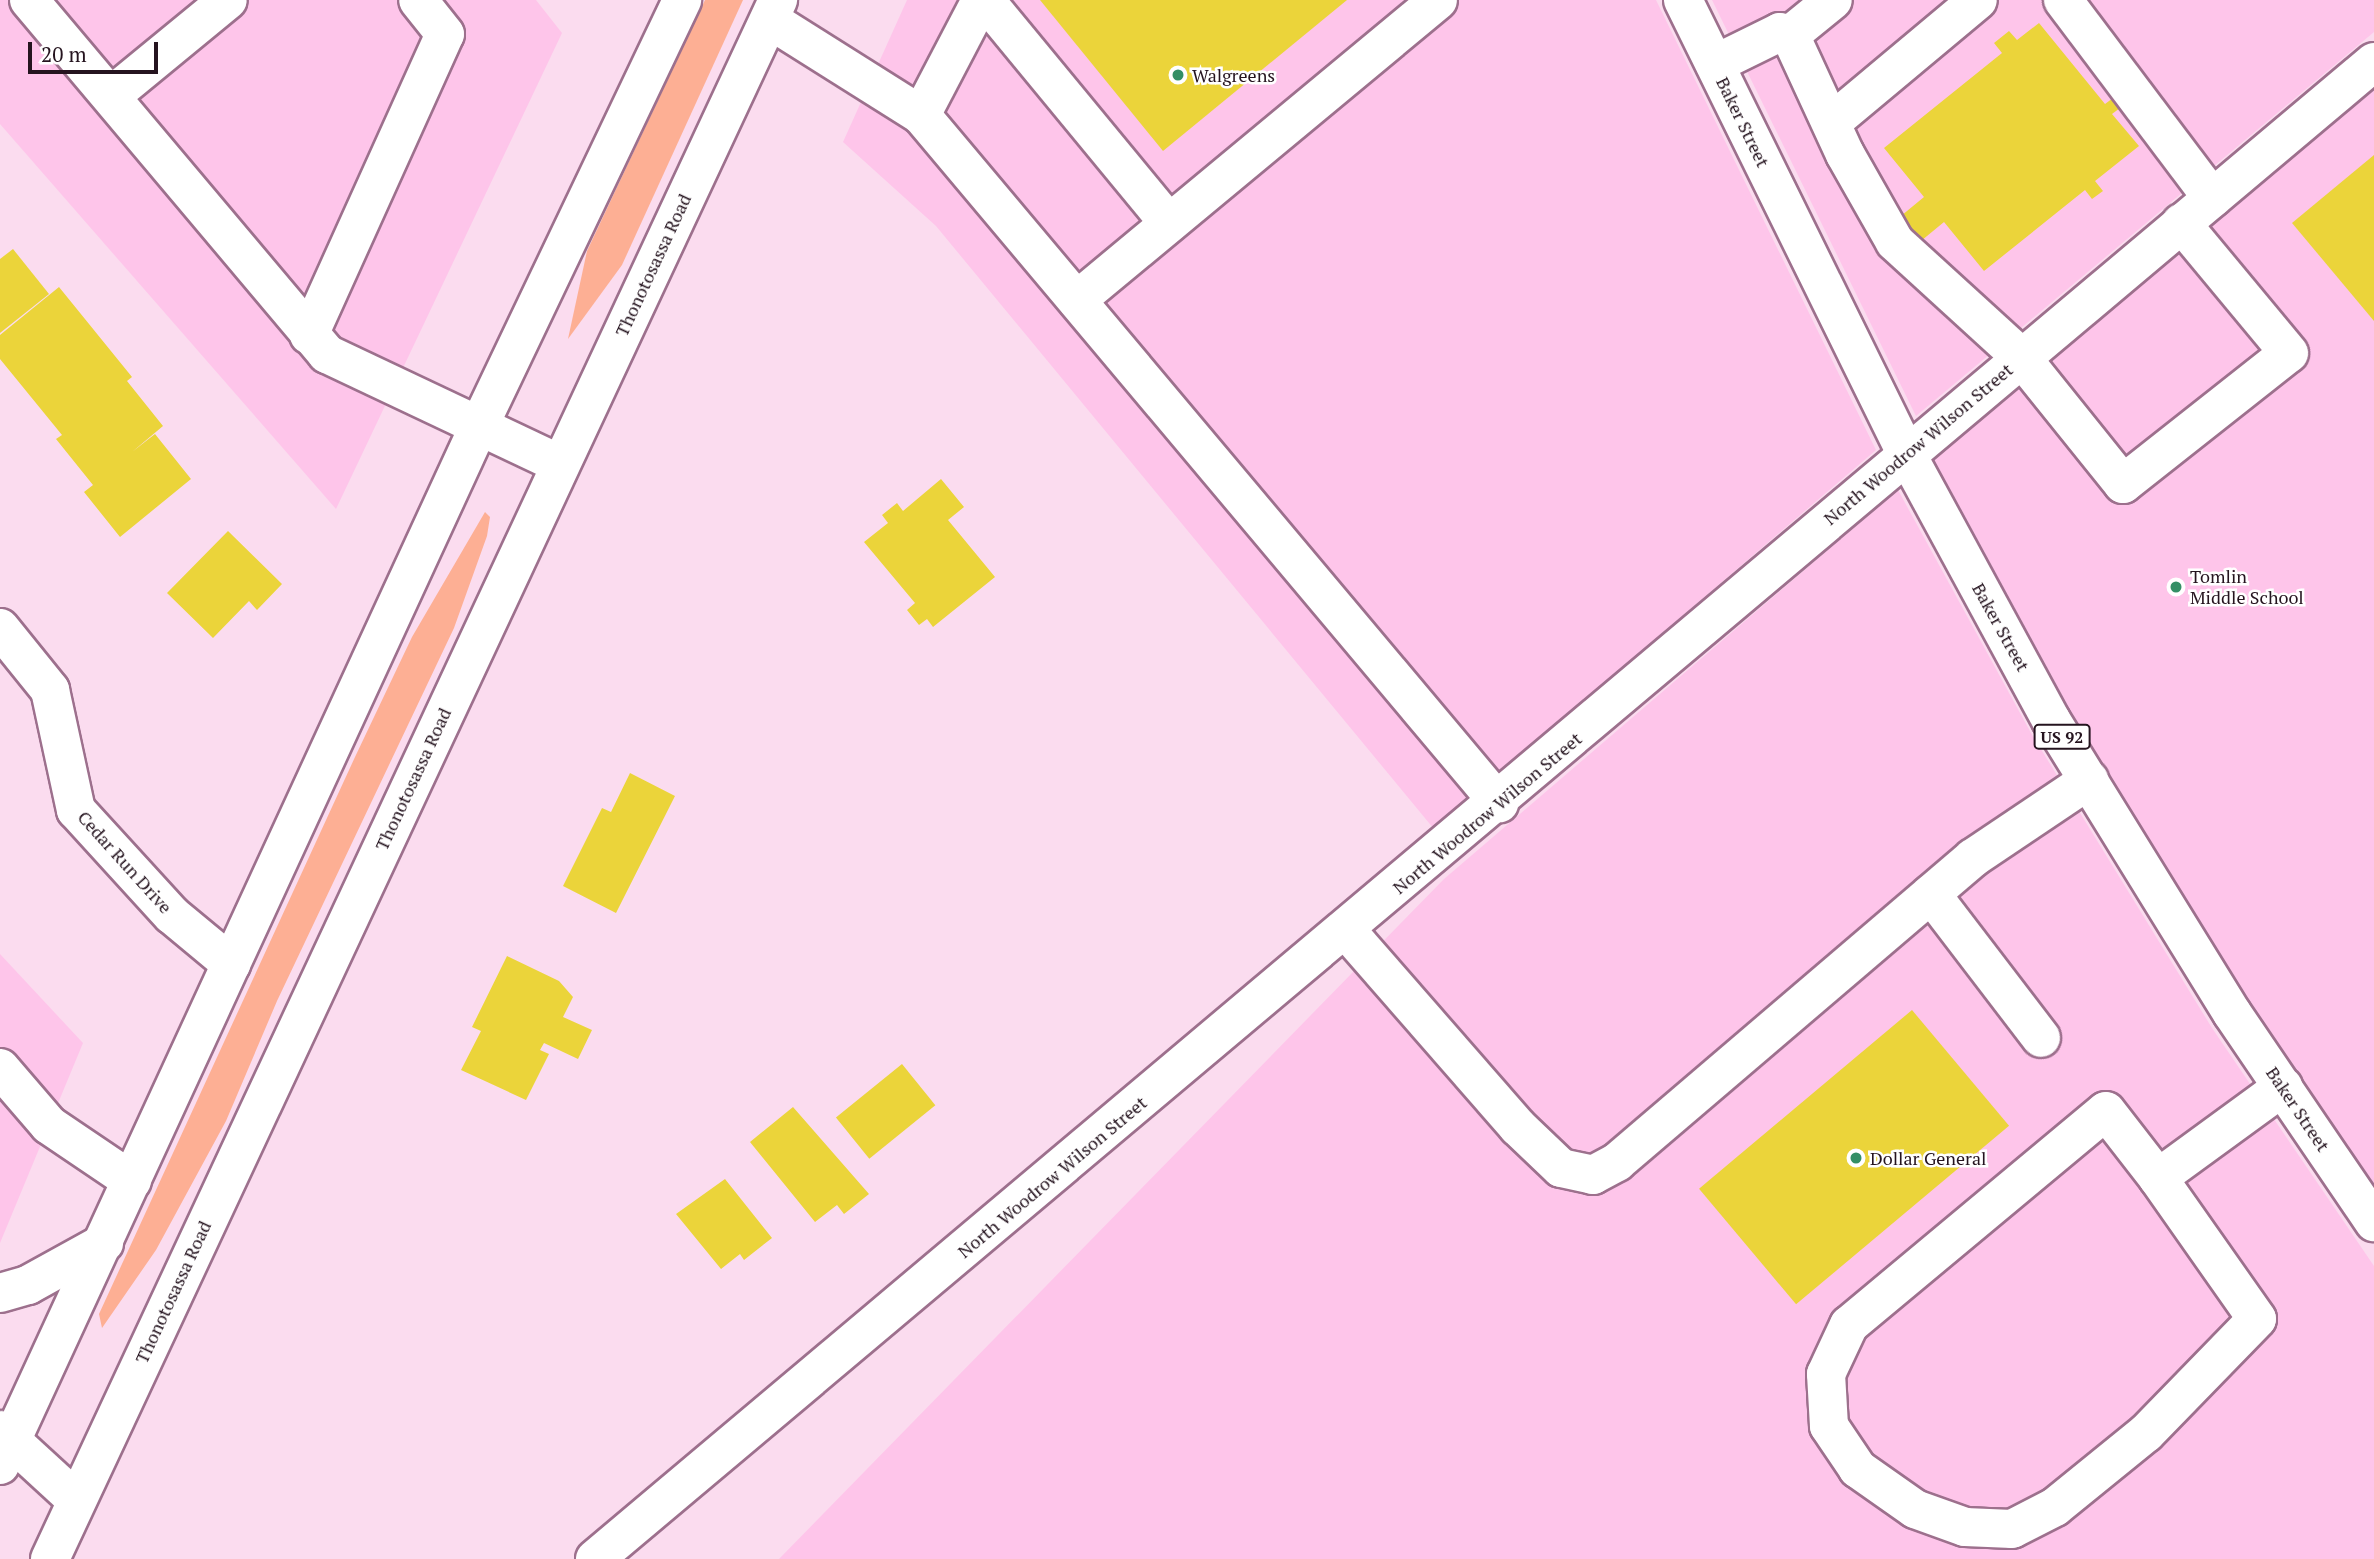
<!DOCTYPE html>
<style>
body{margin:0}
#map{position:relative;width:2374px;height:1559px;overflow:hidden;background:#fbdcef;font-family:"PT Serif",serif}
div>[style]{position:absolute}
.built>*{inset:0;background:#fec5ea}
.green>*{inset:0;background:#fdaf94}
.building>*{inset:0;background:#ebd43a;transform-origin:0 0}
.roads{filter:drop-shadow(2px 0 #9d708d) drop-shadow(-2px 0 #9d708d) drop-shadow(0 2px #9d708d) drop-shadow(0 -2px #9d708d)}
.minor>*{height:38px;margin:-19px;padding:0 19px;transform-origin:19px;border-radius:19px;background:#fff}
.major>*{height:38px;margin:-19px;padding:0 19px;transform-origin:19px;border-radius:19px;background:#fff}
.dots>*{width:19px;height:19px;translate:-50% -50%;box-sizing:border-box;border:4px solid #fff;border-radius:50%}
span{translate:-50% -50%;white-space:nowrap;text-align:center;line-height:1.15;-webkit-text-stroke:5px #fff;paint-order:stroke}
.shield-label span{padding:2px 5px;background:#fff;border:2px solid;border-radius:5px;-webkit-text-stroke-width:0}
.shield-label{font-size:16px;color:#25141f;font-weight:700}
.poi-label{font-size:18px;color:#25141f}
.left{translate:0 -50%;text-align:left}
.street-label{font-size:18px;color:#25141f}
.scale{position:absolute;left:28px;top:42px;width:130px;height:32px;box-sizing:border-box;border:4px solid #25141f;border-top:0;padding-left:9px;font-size:21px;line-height:24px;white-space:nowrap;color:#25141f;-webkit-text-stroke:5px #fff;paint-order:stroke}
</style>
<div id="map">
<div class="built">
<i style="clip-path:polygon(0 0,536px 0,562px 33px,336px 509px,0 124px)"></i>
<i style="clip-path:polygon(907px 0,1656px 0,1876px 450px,1434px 829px,936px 226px,843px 142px)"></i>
<i style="clip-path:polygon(1712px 0,2374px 0,2374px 32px,1916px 416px)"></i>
<i style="clip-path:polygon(2374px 62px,2374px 1222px,1906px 453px)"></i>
<i style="clip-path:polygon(1898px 490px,2031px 733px,2212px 1028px,2374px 1266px,2374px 1559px,779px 1559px,1444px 879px)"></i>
<i style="clip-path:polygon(0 954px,83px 1043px,0 1243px)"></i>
</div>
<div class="green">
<i style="clip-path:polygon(705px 0,743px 0,622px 265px,568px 339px,587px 251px)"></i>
<i style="clip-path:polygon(485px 512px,490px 517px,487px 536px,454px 628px,277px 1001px,226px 1121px,156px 1250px,102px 1328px,99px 1314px,355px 757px,412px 637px)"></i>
</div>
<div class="building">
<i style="clip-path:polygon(1040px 0,1347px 0,1163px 151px)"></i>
<i style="clip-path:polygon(2039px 23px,2105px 104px,2113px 98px,2120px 108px,2112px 114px,2139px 146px,2095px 181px,2103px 191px,2092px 199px,2085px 190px,1984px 271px,1944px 222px,1910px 250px,1890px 225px,1924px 197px,1884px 148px,2002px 53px,1994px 43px,2009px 31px,2017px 40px)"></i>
<i style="clip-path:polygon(2374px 155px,2374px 321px,2292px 223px)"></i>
<i style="clip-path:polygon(13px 249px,49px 294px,0 333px,0 259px)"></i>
<i style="clip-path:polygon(59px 287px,132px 377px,127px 381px,163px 426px,132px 452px,155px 434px,191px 479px,120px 537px,84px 492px,93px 485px,56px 439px,62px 435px,0 359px,0 335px)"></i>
<i style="clip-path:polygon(941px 479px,964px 507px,948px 520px,995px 577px,933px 627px,927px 619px,919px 625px,907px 610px,915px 603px,864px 542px,888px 523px,882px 515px,897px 503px,903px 511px)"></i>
<i style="clip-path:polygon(228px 531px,282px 584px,257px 610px,249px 601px,213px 638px,167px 593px)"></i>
<i style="clip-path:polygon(630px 773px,675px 796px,616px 913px,563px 886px,602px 808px,611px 812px)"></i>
<i style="clip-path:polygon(507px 956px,559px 981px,573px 997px,563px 1017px,592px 1030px,578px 1059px,544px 1043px,540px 1050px,549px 1054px,526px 1100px,461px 1070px,481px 1031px,472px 1027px)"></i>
<i style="left:1912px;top:1010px;width:151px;height:278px;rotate:50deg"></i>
<i style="left:902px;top:1064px;width:53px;height:85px;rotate:51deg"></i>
<i style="clip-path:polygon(793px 1107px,869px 1194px,844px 1214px,837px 1205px,815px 1222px,750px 1142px)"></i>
<i style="clip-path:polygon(725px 1179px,772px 1238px,744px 1260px,740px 1254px,721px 1269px,676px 1214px)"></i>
</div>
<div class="roads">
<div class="minor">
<i style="left:29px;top:0;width:463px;rotate:49.9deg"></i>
<i style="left:327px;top:354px;width:258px;rotate:25.3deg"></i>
<i style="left:985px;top:0;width:289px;rotate:50.5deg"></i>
<i style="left:2063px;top:0;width:248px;rotate:53deg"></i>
<i style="left:770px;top:20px;width:178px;rotate:32.2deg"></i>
<i style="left:921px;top:115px;width:899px;rotate:49.97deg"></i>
<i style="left:1790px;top:35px;width:55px;rotate:-39.1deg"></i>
<i style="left:1715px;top:64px;width:72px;rotate:-26.2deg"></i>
<i style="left:1780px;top:32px;width:10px;rotate:17deg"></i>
<i style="left:1790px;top:35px;width:131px;rotate:65.2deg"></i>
<i style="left:1845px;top:154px;width:101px;rotate:60.4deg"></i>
<i style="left:1895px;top:242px;width:171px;rotate:42.4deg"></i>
<i style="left:2021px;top:357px;width:163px;rotate:51.2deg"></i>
<i style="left:2123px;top:484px;width:211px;rotate:-38.3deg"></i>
<i style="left:2289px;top:353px;width:169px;rotate:-129.7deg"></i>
<i style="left:111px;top:96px;width:151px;rotate:-39.4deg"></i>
<i style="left:921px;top:115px;width:130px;rotate:-62.4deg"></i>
<i style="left:1832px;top:122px;width:190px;rotate:-39.9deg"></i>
<i style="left:1077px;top:300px;width:469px;rotate:-39.7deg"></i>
<i style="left:309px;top:335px;width:330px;rotate:-65.7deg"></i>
<i style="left:445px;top:34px;width:43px;rotate:-128.5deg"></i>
<i style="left:0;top:628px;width:80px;rotate:51.1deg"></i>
<i style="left:50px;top:690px;width:123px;rotate:77.8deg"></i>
<i style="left:76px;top:810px;width:142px;rotate:47.6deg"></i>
<i style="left:172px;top:915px;width:77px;rotate:39.7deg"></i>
<i style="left:1931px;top:894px;width:181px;rotate:52.6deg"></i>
<i style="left:1347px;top:931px;width:260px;rotate:48.9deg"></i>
<i style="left:1518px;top:1127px;width:59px;rotate:43.6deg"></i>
<i style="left:1561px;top:1168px;width:33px;rotate:12deg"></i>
<i style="left:1593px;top:1175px;width:27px;rotate:-28deg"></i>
<i style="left:1617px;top:1162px;width:468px;rotate:-40.5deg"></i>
<i style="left:1973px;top:858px;width:140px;rotate:-33.9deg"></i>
<i style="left:0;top:1068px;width:75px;rotate:49.3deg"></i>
<i style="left:49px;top:1125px;width:100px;rotate:34deg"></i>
<i style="left:2158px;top:1178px;width:172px;rotate:54.9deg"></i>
<i style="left:2257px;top:1319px;width:159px;rotate:134.2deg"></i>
<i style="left:2146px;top:1433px;width:117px;rotate:140.9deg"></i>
<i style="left:2055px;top:1507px;width:48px;rotate:152.9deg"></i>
<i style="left:2012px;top:1529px;width:47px;rotate:-177.6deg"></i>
<i style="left:1965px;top:1527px;width:53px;rotate:-160.2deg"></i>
<i style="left:1915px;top:1509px;width:70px;rotate:-144.9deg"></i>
<i style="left:1858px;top:1469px;width:52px;rotate:-124deg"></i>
<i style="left:1829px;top:1426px;width:52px;rotate:-93.3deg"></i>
<i style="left:1826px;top:1374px;width:54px;rotate:-64.9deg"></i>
<i style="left:1849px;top:1325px;width:334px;rotate:-39.8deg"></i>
<i style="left:2106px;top:1111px;width:85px;rotate:52.2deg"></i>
<i style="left:2158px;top:1178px;width:155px;rotate:-36.1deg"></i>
<i style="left:0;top:1430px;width:103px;rotate:42.6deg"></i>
<i style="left:595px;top:1559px;width:2325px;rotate:-40.08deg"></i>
</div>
<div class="major">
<i style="left:1683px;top:0;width:505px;rotate:63.79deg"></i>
<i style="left:1906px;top:453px;width:304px;rotate:61.5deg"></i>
<i style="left:2051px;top:720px;width:344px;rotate:58.3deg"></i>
<i style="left:2232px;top:1013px;width:253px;rotate:55.8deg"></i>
<i style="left:0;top:1293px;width:29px;rotate:-16deg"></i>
<i style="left:28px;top:1285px;width:87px;rotate:-28.9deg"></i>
<i style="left:0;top:1465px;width:1144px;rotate:-65.25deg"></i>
<i style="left:479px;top:426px;width:472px;rotate:-64.5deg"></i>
<i style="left:50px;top:1559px;width:1721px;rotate:-64.97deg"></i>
</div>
</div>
<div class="dots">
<i style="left:1178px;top:75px;background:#338f65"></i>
<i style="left:2176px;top:587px;background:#338f65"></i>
<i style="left:1856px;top:1158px;background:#338f65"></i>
</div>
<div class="shield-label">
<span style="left:2062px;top:737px">US 92</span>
</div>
<div class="poi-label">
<span class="left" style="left:1192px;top:75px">Walgreens</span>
<span class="left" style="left:2190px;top:587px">Tomlin<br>Middle School</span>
<span class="left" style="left:1870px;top:1158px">Dollar General</span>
</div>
<div class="street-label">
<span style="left:1743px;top:122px;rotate:64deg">Baker Street</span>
<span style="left:653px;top:265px;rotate:-65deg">Thonotosassa Road</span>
<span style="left:1918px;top:444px;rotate:-40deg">North Woodrow Wilson Street</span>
<span style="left:2001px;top:627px;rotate:61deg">Baker Street</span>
<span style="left:413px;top:779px;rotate:-65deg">Thonotosassa Road</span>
<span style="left:1487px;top:813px;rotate:-40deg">North Woodrow Wilson Street</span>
<span style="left:125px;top:862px;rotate:48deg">Cedar Run Drive</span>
<span style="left:2298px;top:1109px;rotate:56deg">Baker Street</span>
<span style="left:1052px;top:1177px;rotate:-40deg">North Woodrow Wilson Street</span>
<span style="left:173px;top:1292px;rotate:-65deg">Thonotosassa Road</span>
</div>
<div class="scale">20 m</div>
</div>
